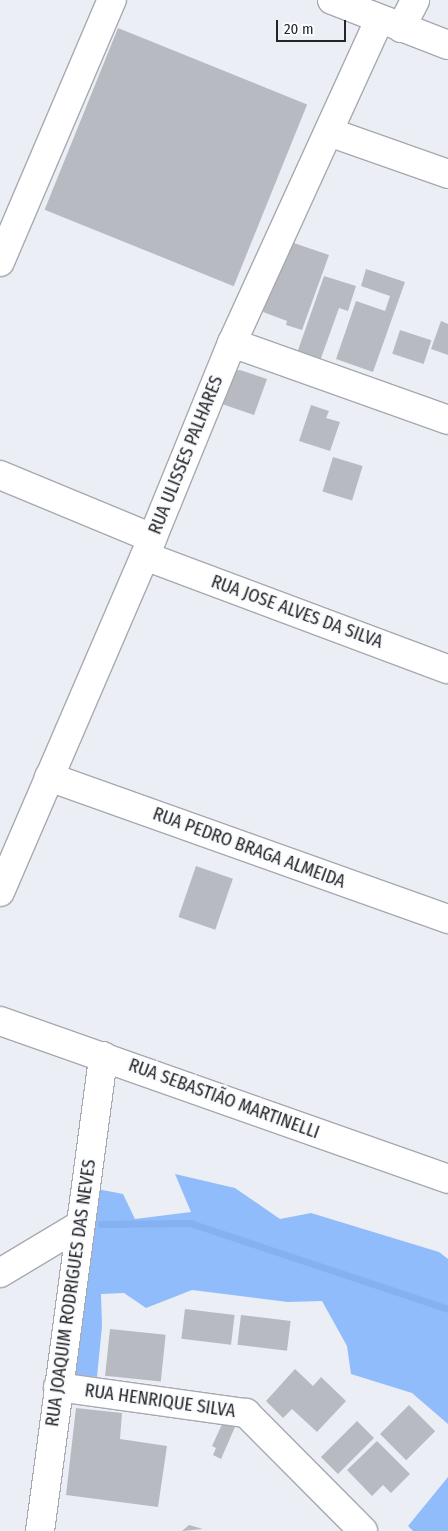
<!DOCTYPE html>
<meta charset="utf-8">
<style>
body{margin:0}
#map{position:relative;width:448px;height:1531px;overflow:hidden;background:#ebeff5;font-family:"Fira Sans Condensed",sans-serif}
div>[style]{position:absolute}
.forest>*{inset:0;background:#90bcfc}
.stream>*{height:7px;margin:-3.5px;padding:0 3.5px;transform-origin:3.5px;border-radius:3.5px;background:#85b1f0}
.building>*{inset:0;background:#b7bbc1;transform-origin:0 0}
.roads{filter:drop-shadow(1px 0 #a6aab0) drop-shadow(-1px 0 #a6aab0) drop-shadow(0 1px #a6aab0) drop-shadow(0 -1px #a6aab0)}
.minor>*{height:28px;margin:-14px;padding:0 14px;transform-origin:14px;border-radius:14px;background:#fff}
span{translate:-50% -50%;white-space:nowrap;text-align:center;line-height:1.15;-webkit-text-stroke:4.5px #fbfcff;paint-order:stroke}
.street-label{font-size:18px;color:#242527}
.scale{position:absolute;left:276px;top:20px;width:70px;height:22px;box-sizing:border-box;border:2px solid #242527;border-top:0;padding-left:6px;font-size:15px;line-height:18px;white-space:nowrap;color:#242527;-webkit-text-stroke:4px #fbfcff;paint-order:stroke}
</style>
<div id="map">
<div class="forest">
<i style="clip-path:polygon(175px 1174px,235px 1188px,280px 1219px,311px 1213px,439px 1252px,448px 1259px,448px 1424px,412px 1393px,351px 1374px,347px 1346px,322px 1301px,288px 1302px,192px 1290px,146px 1308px,124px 1293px,101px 1294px,102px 1326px,97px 1377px,68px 1374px,92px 1188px,123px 1194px,135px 1219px,191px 1212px)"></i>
<i style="clip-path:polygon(448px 1477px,448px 1531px,413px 1531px,408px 1526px)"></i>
</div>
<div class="stream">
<i style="left:101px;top:1224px;width:89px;rotate:-0.6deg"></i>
<i style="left:190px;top:1223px;width:272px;rotate:18.4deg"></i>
</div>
<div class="building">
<i style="left:118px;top:28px;width:204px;height:196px;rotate:22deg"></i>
<i style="clip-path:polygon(288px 241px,329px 255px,302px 330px,286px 325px,287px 321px,263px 312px)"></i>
<i style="clip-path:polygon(366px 269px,405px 282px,373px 372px,336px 359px,356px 301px,385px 311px,390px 296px,361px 286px)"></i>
<i style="clip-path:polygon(324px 276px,356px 286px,348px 311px,339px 308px,320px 361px,297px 353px)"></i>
<i style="clip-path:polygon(441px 321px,448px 324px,448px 355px,431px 349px)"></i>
<i style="left:400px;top:330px;width:33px;height:25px;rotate:18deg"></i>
<i style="clip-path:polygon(240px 370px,267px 379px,254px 415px,219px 403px,234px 371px)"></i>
<i style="clip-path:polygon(311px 405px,329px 411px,326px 418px,340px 422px,330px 451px,299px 441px)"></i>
<i style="left:333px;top:457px;width:31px;height:36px;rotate:17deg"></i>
<i style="left:196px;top:866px;width:39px;height:54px;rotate:19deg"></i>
<i style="left:185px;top:1309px;width:50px;height:30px;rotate:7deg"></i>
<i style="left:241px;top:1315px;width:50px;height:30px;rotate:7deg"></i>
<i style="left:110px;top:1329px;width:56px;height:47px;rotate:6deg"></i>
<i style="clip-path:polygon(295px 1369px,313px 1386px,321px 1377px,346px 1401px,317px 1432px,292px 1409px,283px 1418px,266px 1401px)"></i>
<i style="left:409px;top:1405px;width:37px;height:41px;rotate:45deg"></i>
<i style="clip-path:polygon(76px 1408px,122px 1413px,120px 1439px,167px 1446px,158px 1507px,66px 1495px)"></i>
<i style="left:357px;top:1421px;width:24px;height:51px;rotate:45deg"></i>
<i style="clip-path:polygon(223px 1422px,235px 1427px,221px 1459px,213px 1455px,216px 1448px,212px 1446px)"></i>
<i style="clip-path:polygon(377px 1441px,410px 1474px,391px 1493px,383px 1485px,372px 1496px,347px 1470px)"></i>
<i style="clip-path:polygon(189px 1525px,203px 1529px,182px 1531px)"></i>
</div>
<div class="roads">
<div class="minor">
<i style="left:332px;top:0;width:124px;rotate:21.2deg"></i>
<i style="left:401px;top:28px;width:31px;rotate:-63deg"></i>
<i style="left:329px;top:132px;width:126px;rotate:19.4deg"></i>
<i style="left:0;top:262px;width:285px;rotate:-66.9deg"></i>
<i style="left:232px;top:343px;width:229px;rotate:19.6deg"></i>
<i style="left:0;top:475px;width:165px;rotate:22.5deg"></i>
<i style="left:145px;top:556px;width:323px;rotate:20.5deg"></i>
<i style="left:49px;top:777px;width:424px;rotate:19.6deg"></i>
<i style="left:0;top:892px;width:366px;rotate:-66.7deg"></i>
<i style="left:145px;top:556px;width:230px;rotate:-67.8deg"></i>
<i style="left:232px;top:343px;width:355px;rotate:-65.5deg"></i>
<i style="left:0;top:1021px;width:475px;rotate:19.4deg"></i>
<i style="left:0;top:1273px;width:93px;rotate:-31deg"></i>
<i style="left:58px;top:1387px;width:190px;rotate:7.9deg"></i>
<i style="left:246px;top:1413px;width:166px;rotate:45.2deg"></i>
<i style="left:40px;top:1531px;width:479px;rotate:-82.4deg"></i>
</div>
</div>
<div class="street-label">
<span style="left:186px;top:455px;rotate:-68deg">RUA ULISSES PALHARES</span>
<span style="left:297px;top:612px;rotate:20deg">RUA JOSE ALVES DA SILVA</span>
<span style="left:249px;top:848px;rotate:20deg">RUA PEDRO BRAGA ALMEIDA</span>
<span style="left:224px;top:1099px;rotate:20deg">RUA SEBASTIÃO MARTINELLI</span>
<span style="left:71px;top:1293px;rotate:-82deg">RUA JOAQUIM RODRIGUES DAS NEVES</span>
<span style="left:160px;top:1401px;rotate:8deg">RUA HENRIQUE SILVA</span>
</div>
<div class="scale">20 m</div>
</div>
